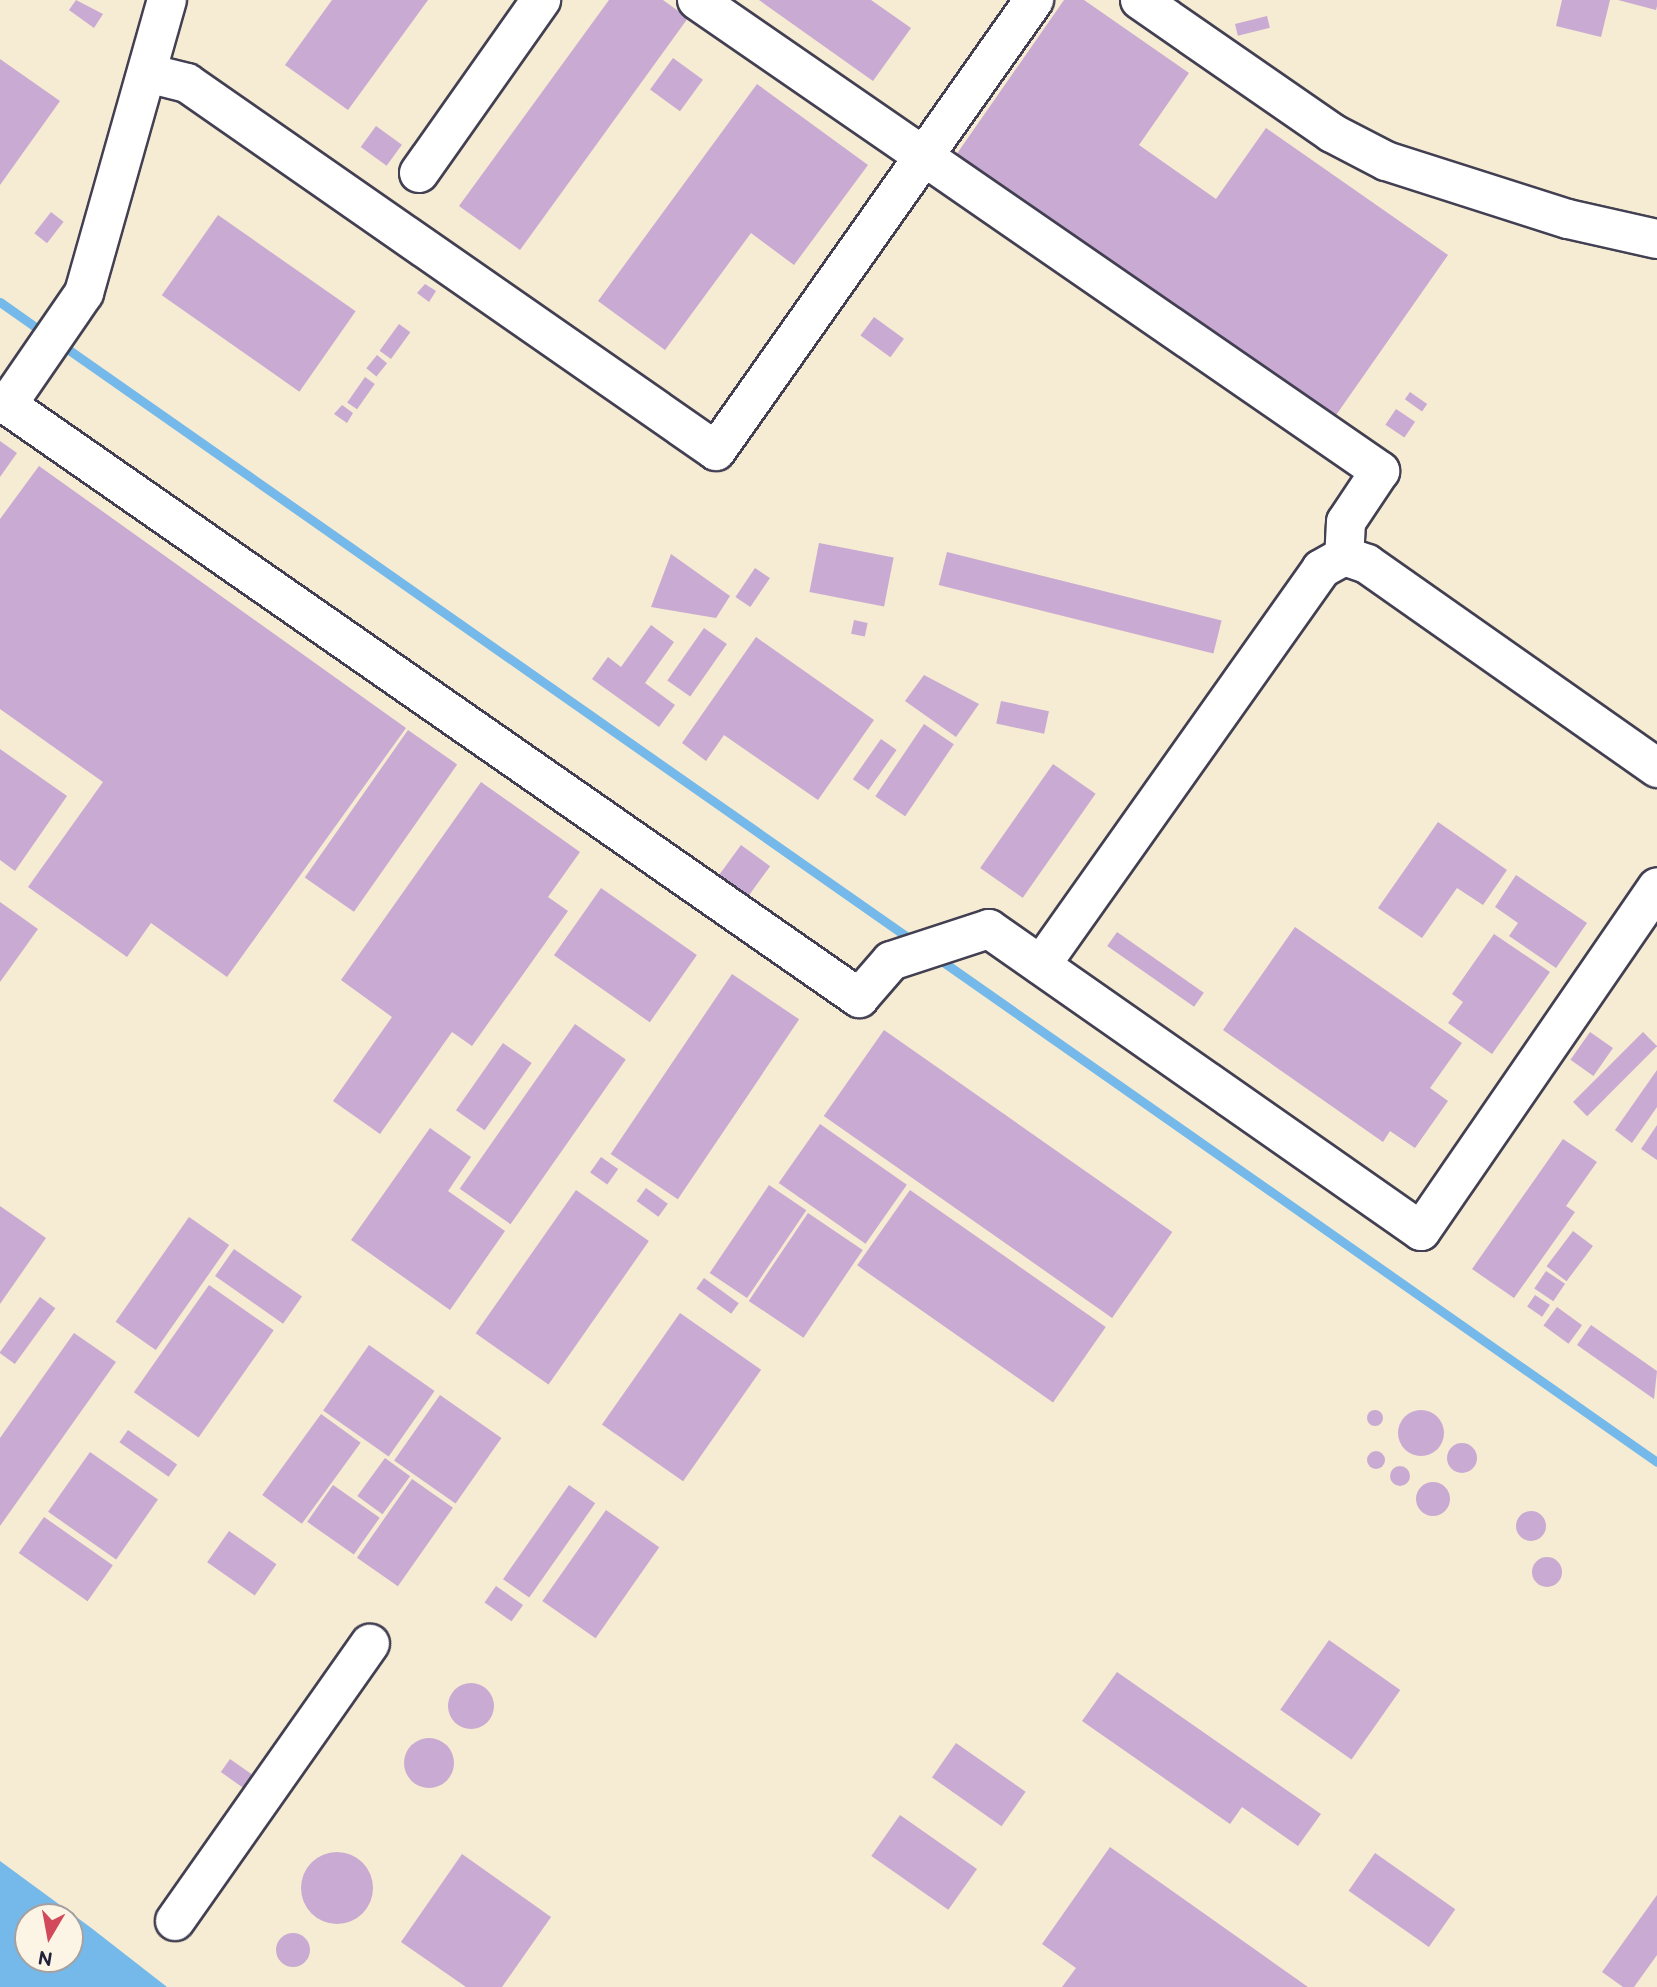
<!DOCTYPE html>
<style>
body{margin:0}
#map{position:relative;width:1657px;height:1987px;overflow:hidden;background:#f6ebd3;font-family:"Balsamiq Sans",sans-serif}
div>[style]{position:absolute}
.water>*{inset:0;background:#74b9ea}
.stream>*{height:9px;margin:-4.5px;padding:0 4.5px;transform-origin:4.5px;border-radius:4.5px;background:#74b9ea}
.building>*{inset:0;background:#c9aad2;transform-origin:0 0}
.round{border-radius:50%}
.roads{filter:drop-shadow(2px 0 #424052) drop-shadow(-2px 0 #424052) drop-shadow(0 2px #424052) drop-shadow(0 -2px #424052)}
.minor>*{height:38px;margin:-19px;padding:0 19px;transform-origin:19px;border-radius:19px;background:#fff}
span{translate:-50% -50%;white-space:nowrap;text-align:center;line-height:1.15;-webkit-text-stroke:6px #fcf5e5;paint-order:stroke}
.north{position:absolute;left:14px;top:1903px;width:70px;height:70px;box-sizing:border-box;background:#fcf5e5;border:2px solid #a5a1a1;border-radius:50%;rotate:190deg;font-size:19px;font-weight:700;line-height:28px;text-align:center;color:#22223b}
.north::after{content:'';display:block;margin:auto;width:24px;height:32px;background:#d1495b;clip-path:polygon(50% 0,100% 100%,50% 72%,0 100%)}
</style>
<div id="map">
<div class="water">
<i style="clip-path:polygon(evenodd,0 1861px,90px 1927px,167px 1987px,0 1987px,0 1861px,28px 1917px,70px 1917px,70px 1959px,28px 1959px,28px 1917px)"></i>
</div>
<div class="stream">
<i style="left:0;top:302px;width:54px;rotate:35.2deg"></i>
<i style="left:59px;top:343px;width:1043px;rotate:35deg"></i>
<i style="left:936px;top:957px;width:880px;rotate:35.01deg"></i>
</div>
<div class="building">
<i style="clip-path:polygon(76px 0,103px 14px,94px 28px,69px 10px)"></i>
<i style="clip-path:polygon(332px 0,428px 0,348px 110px,285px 65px)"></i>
<i style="clip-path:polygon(609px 0,663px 0,688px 18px,520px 250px,459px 206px)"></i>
<i style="clip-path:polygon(759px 0,871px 0,911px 28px,873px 81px)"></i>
<i style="clip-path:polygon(1064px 0,1084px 0,1189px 73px,1139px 145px,1216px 199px,1266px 128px,1448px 255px,1334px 418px,956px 155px)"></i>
<i style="clip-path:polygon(1562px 0,1610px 0,1601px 37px,1556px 26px)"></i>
<i style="clip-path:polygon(1618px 0,1657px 0,1657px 6px,1656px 10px)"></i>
<i style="left:1267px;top:16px;width:12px;height:33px;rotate:76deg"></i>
<i style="left:673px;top:58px;width:37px;height:39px;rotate:36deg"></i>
<i style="clip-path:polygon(0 59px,60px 101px,0 185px)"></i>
<i style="clip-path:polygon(757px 84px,868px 165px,794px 265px,751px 233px,665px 350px,598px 301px)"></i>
<i style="left:376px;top:126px;width:32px;height:26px;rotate:36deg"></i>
<i style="left:51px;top:212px;width:16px;height:27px;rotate:38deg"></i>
<i style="left:218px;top:215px;width:168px;height:98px;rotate:35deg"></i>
<i style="clip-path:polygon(425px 284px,436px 291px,429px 302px,417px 293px)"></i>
<i style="left:874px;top:317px;width:37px;height:23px;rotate:36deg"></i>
<i style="left:399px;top:324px;width:14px;height:33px;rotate:36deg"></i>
<i style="left:377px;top:355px;width:13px;height:17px;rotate:39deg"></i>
<i style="left:365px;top:377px;width:12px;height:31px;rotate:35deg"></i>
<i style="left:1410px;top:392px;width:21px;height:9px;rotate:35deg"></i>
<i style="clip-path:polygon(342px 405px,353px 413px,347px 423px,334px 414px)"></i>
<i style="left:1396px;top:409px;width:23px;height:19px;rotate:34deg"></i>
<i style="clip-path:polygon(0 441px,17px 453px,0 477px)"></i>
<i style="clip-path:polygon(39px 466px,406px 728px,227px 977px,151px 923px,127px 957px,28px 887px,103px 782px,0 709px,0 519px)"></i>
<i style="left:819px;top:543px;width:76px;height:50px;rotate:11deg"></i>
<i style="left:947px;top:552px;width:283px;height:34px;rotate:14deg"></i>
<i style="clip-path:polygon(671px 554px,730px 596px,716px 618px,651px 607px)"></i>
<i style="left:755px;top:568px;width:18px;height:35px;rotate:34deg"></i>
<i style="left:854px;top:620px;width:14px;height:14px;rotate:12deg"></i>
<i style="clip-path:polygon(651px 625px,674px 642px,645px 683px,675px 705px,659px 727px,592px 679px,608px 657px,621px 667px)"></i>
<i style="left:704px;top:628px;width:28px;height:64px;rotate:35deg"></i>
<i style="clip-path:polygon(756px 637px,874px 720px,818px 800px,724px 735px,706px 761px,682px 743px)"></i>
<i style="clip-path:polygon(924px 675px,979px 704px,956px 737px,905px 701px)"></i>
<i style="left:1001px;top:701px;width:49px;height:23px;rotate:12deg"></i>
<i style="left:924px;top:724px;width:36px;height:87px;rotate:34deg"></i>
<i style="left:408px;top:730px;width:60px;height:180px;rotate:35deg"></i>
<i style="left:881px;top:739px;width:19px;height:49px;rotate:35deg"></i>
<i style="clip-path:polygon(0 749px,67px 796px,15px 871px,0 860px)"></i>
<i style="left:1053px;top:764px;width:52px;height:127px;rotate:35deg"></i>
<i style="clip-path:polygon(481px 782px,580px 852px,548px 897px,568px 911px,472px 1046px,452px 1032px,380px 1134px,333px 1101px,392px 1017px,341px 980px)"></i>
<i style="clip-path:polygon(1438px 822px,1507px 870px,1483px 905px,1457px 888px,1422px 938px,1378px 908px)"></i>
<i style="left:741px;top:845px;width:36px;height:40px;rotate:36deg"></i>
<i style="clip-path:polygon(1516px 875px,1587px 923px,1556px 968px,1509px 936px,1518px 923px,1495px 907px)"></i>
<i style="left:601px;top:888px;width:117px;height:82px;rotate:35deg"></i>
<i style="clip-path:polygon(0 902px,38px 929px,0 982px)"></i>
<i style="clip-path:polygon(1295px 927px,1462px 1043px,1430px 1088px,1448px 1101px,1415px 1148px,1390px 1131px,1383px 1142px,1223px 1030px)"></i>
<i style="left:1117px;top:932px;width:106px;height:17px;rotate:35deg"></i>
<i style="clip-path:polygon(1494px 934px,1550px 972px,1492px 1054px,1448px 1023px,1463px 1002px,1452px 994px)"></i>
<i style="left:732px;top:974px;width:81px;height:217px;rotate:34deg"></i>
<i style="left:575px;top:1024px;width:62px;height:201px;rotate:35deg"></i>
<i style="left:884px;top:1030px;width:352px;height:105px;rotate:35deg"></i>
<i style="left:1590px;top:1032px;width:28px;height:34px;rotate:35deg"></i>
<i style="left:1643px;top:1032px;width:20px;height:99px;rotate:45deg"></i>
<i style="left:503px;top:1043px;width:35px;height:82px;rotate:35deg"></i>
<i style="clip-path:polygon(1657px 1070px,1657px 1107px,1632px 1143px,1615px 1130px)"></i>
<i style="left:820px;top:1124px;width:106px;height:72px;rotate:35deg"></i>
<i style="clip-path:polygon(1657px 1125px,1657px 1160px,1641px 1149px)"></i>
<i style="clip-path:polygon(430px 1128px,471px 1157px,448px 1191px,505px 1231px,450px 1310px,351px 1240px)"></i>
<i style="clip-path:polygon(1563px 1139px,1597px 1162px,1566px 1206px,1575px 1212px,1514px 1298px,1472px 1269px)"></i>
<i style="left:601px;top:1157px;width:21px;height:19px;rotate:35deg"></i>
<i style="left:769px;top:1185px;width:45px;height:106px;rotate:34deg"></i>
<i style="left:646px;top:1188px;width:27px;height:16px;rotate:36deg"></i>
<i style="left:576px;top:1190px;width:89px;height:175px;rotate:35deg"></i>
<i style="left:910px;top:1190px;width:239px;height:92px;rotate:35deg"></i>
<i style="clip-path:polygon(0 1206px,46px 1238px,0 1304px)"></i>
<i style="left:808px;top:1213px;width:66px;height:106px;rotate:34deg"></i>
<i style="left:189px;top:1217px;width:49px;height:128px;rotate:35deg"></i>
<i style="left:1573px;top:1231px;width:25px;height:44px;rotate:37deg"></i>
<i style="left:234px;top:1249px;width:83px;height:33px;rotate:35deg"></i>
<i style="left:1546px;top:1271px;width:23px;height:21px;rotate:34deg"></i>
<i style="left:704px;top:1278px;width:43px;height:13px;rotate:36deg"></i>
<i style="left:209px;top:1285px;width:79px;height:131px;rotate:35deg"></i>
<i style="left:1535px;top:1295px;width:18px;height:14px;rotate:34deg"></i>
<i style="left:40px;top:1297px;width:19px;height:69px;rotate:36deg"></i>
<i style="left:1557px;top:1307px;width:31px;height:23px;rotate:36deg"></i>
<i style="left:680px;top:1313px;width:99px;height:136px;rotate:35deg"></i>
<i style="clip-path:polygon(1591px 1325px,1657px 1371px,1654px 1399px,1577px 1345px)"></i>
<i style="clip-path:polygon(74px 1333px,116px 1362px,0 1526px,0 1438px)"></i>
<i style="left:369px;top:1345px;width:80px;height:80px;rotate:35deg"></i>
<i style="left:440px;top:1395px;width:75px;height:80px;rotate:35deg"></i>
<i class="round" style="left:1398px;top:1410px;width:46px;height:46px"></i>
<i class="round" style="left:1367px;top:1410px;width:16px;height:16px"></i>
<i style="left:321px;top:1414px;width:49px;height:100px;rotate:36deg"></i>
<i style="left:128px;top:1430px;width:60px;height:15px;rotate:35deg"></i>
<i class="round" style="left:1447px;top:1443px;width:30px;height:30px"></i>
<i class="round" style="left:1367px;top:1451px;width:18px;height:18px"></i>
<i style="left:90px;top:1452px;width:83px;height:73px;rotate:35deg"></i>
<i style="left:385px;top:1458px;width:31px;height:47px;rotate:36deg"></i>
<i class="round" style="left:1390px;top:1466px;width:20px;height:20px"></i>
<i style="left:412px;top:1479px;width:50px;height:96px;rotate:35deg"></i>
<i class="round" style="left:1416px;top:1482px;width:34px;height:34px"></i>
<i style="left:333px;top:1485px;width:57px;height:45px;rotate:35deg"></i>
<i style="left:569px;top:1485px;width:32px;height:115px;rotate:35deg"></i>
<i style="left:606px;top:1510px;width:65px;height:111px;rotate:35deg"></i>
<i class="round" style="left:1516px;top:1511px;width:30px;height:30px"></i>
<i style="left:44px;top:1517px;width:84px;height:44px;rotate:35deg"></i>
<i style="left:229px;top:1531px;width:58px;height:38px;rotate:35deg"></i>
<i class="round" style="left:1532px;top:1557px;width:30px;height:30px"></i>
<i style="left:496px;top:1586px;width:33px;height:20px;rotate:35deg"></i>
<i style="left:1329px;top:1640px;width:87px;height:85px;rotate:35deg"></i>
<i style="clip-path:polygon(1117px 1672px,1321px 1814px,1298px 1846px,1242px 1807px,1230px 1824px,1082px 1721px)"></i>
<i class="round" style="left:448px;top:1683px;width:46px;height:46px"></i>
<i class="round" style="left:404px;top:1738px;width:50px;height:50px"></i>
<i style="left:956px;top:1743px;width:85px;height:42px;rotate:35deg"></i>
<i style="left:230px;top:1759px;width:32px;height:16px;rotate:35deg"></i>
<i style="left:900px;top:1815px;width:94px;height:50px;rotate:35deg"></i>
<i style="clip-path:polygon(1110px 1847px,1308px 1987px,1062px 1987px,1076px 1968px,1042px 1944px)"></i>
<i class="round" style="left:301px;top:1852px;width:72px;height:72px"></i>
<i style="left:1375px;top:1853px;width:98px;height:46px;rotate:35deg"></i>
<i style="clip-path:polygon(462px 1854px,551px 1917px,502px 1987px,466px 1987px,401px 1942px)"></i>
<i style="clip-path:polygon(1657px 1895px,1657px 1955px,1634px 1987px,1623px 1987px,1602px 1972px)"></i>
<i class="round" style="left:276px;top:1933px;width:34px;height:34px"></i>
</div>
<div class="roads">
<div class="minor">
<i style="left:697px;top:0;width:830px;rotate:34.59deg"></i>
<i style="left:1380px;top:471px;width:61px;rotate:123.7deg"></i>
<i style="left:1346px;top:522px;width:34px;rotate:93deg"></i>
<i style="left:1140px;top:0;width:234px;rotate:34.7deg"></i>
<i style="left:1332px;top:133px;width:61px;rotate:27.4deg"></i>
<i style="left:1386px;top:161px;width:191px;rotate:17.7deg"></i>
<i style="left:1568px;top:219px;width:91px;rotate:12.7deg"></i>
<i style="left:147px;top:73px;width:41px;rotate:14deg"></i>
<i style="left:187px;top:83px;width:644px;rotate:34.82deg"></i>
<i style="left:716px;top:451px;width:552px;rotate:-54.81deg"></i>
<i style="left:419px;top:173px;width:212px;rotate:-54.8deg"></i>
<i style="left:0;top:400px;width:1047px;rotate:34.84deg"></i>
<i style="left:859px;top:998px;width:49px;rotate:-49.1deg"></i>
<i style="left:891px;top:961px;width:103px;rotate:-18.1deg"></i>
<i style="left:989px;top:929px;width:527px;rotate:34.96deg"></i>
<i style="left:1421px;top:1231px;width:417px;rotate:-55.5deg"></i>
<i style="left:7px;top:405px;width:136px;rotate:-55.5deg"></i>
<i style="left:84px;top:293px;width:305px;rotate:-74.2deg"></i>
<i style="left:1041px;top:965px;width:485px;rotate:-54.7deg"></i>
<i style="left:1321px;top:569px;width:26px;rotate:-29deg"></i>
<i style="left:1344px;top:556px;width:24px;rotate:19deg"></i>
<i style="left:1367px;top:564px;width:355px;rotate:35.1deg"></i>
<i style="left:175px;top:1921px;width:339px;rotate:-54.9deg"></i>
</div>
</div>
<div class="north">N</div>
</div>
